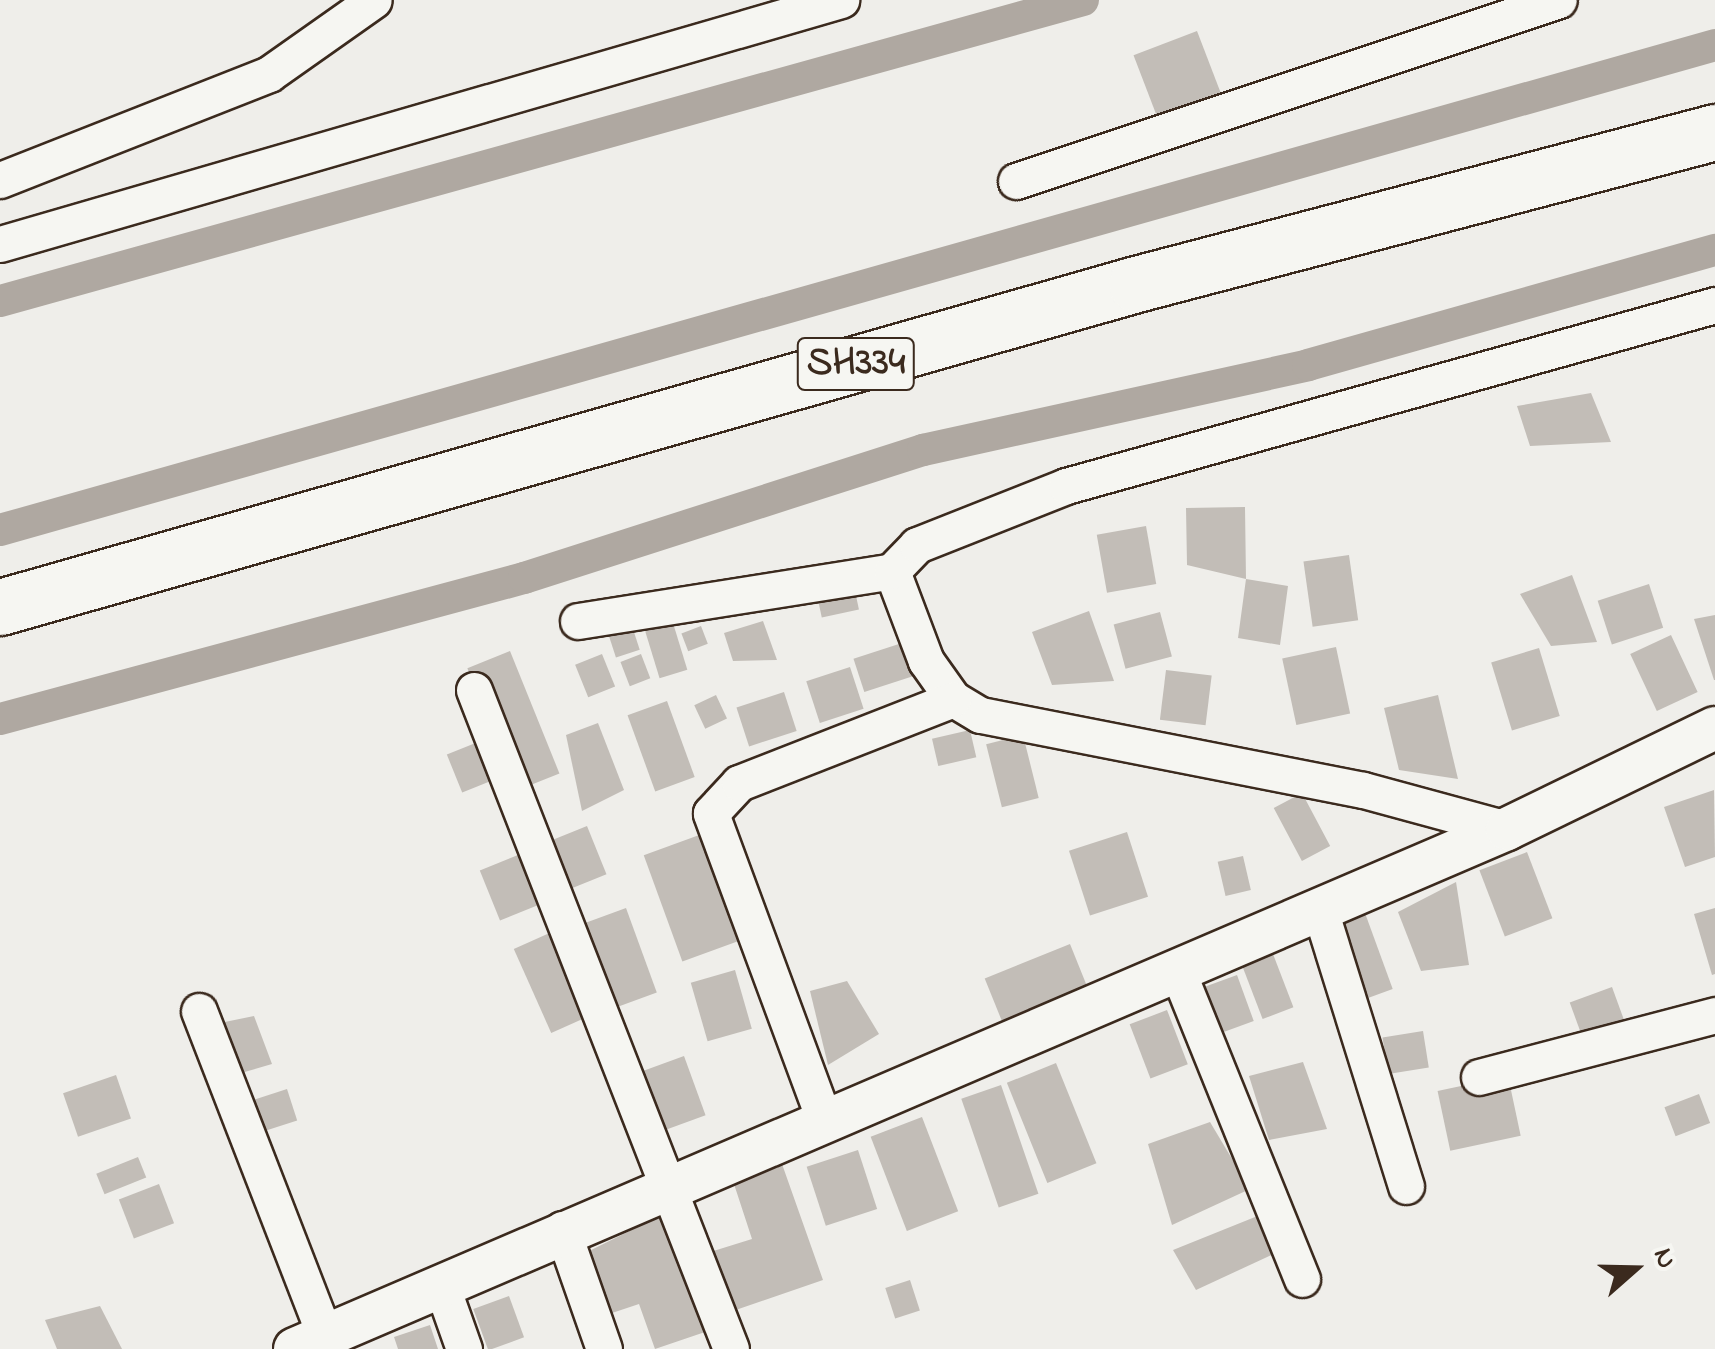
<!DOCTYPE html>
<style>
body{margin:0}
#map{position:relative;width:1715px;height:1349px;overflow:hidden;background:#efeeea;font-family:"Indie Flower",sans-serif}
div>[style]{position:absolute}
.canal>*{height:32px;margin:-16px;padding:0 16px;transform-origin:16px;border-radius:16px;background:#afa8a1}
.building>*{inset:0;background:#c2bdb7;transform-origin:0 0}
.roads{filter:drop-shadow(2px 0 #3b2a1e) drop-shadow(-2px 0 #3b2a1e) drop-shadow(0 2px #3b2a1e) drop-shadow(0 -2px #3b2a1e)}
.minor>*{height:35px;margin:-17.5px;padding:0 17.5px;transform-origin:17.5px;border-radius:17.5px;background:#f6f6f2}
.tertiary>*{height:42px;margin:-21px;padding:0 21px;transform-origin:21px;border-radius:21px;background:#f6f6f2}
.primary>*{height:55px;margin:-27.5px;padding:0 27.5px;transform-origin:27.5px;border-radius:27.5px;background:#f6f6f2}
span{translate:-50% -50%;white-space:nowrap;text-align:center;line-height:1.15;-webkit-text-stroke:9px #f6f6f2;paint-order:stroke}
.shield-label span{padding:2px 8px;background:#f6f6f2;border:2px solid;border-radius:8px;-webkit-text-stroke-width:0}
.shield-label{font-size:40px;color:#3b2a1e;font-weight:700}
.north{position:absolute;left:1585px;top:1219px;width:100px;height:100px;-webkit-text-stroke:8px #f6f6f2;paint-order:stroke;rotate:70deg;font-size:28px;font-weight:700;line-height:40px;text-align:center;color:#3b2a1e}
.north::after{content:'';display:block;margin:auto;width:35px;height:45px;background:#3b2a1e;clip-path:polygon(50% 0,100% 100%,50% 72%,0 100%)}
</style>
<div id="map">
<div class="canal">
<i style="left:0;top:301px;width:1124px;rotate:-15.53deg"></i>
<i style="left:0;top:530px;width:1782px;rotate:-15.79deg"></i>
<i style="left:0;top:719px;width:543px;rotate:-15.06deg"></i>
<i style="left:524px;top:578px;width:419px;rotate:-17.8deg"></i>
<i style="left:923px;top:450px;width:394px;rotate:-12.4deg"></i>
<i style="left:1308px;top:365px;width:423px;rotate:-15.8deg"></i>
</div>
<div class="building">
<i style="left:1197px;top:31px;width:69px;height:68px;rotate:69deg"></i>
<i style="clip-path:polygon(1591px 393px,1611px 442px,1530px 446px,1517px 406px)"></i>
<i style="clip-path:polygon(1245px 507px,1246px 579px,1288px 586px,1280px 645px,1238px 638px,1246px 579px,1187px 565px,1186px 508px)"></i>
<i style="left:1146px;top:526px;width:59px;height:50px;rotate:80deg"></i>
<i style="left:1349px;top:555px;width:66px;height:46px;rotate:82deg"></i>
<i style="clip-path:polygon(1572px 575px,1597px 642px,1551px 646px,1520px 594px)"></i>
<i style="left:1649px;top:584px;width:46px;height:54px;rotate:72deg"></i>
<i style="left:855px;top:591px;width:19px;height:38px;rotate:78deg"></i>
<i style="clip-path:polygon(1089px 611px,1114px 681px,1052px 685px,1032px 632px)"></i>
<i style="left:1160px;top:612px;width:46px;height:48px;rotate:75deg"></i>
<i style="clip-path:polygon(1715px 615px,1715px 680px,1714px 680px,1694px 619px)"></i>
<i style="clip-path:polygon(763px 621px,777px 660px,733px 661px,724px 633px)"></i>
<i style="left:673px;top:623px;width:49px;height:29px;rotate:73deg"></i>
<i style="left:632px;top:626px;width:25px;height:25px;rotate:72deg"></i>
<i style="left:701px;top:626px;width:19px;height:21px;rotate:69deg"></i>
<i style="left:1671px;top:635px;width:63px;height:45px;rotate:65deg"></i>
<i style="left:902px;top:643px;width:35px;height:51px;rotate:72deg"></i>
<i style="left:1336px;top:647px;width:68px;height:55px;rotate:78deg"></i>
<i style="left:1539px;top:648px;width:71px;height:50px;rotate:73deg"></i>
<i style="left:510px;top:651px;width:132px;height:46px;rotate:68deg"></i>
<i style="left:602px;top:654px;width:35px;height:29px;rotate:68deg"></i>
<i style="left:641px;top:654px;width:26px;height:22px;rotate:69deg"></i>
<i style="left:850px;top:667px;width:44px;height:46px;rotate:72deg"></i>
<i style="left:1166px;top:670px;width:46px;height:50px;rotate:7deg"></i>
<i style="left:784px;top:692px;width:41px;height:50px;rotate:72deg"></i>
<i style="left:716px;top:695px;width:26px;height:24px;rotate:65deg"></i>
<i style="clip-path:polygon(1438px 695px,1458px 779px,1399px 770px,1384px 708px)"></i>
<i style="left:667px;top:701px;width:81px;height:42px;rotate:70deg"></i>
<i style="clip-path:polygon(598px 723px,624px 790px,582px 811px,566px 735px)"></i>
<i style="left:970px;top:730px;width:28px;height:39px;rotate:77deg"></i>
<i style="left:1023px;top:735px;width:65px;height:38px;rotate:76deg"></i>
<i style="left:483px;top:740px;width:41px;height:39px;rotate:68deg"></i>
<i style="clip-path:polygon(1714px 790px,1715px 857px,1685px 867px,1664px 807px)"></i>
<i style="left:1302px;top:793px;width:60px;height:32px;rotate:62deg"></i>
<i style="left:587px;top:826px;width:52px;height:48px;rotate:68deg"></i>
<i style="left:1127px;top:832px;width:68px;height:61px;rotate:72deg"></i>
<i style="left:702px;top:834px;width:113px;height:62px;rotate:70deg"></i>
<i style="left:528px;top:851px;width:54px;height:52px;rotate:68deg"></i>
<i style="left:1527px;top:852px;width:71px;height:51px;rotate:69deg"></i>
<i style="left:1243px;top:856px;width:35px;height:26px;rotate:77deg"></i>
<i style="clip-path:polygon(1456px 882px,1469px 965px,1421px 971px,1398px 912px)"></i>
<i style="left:626px;top:908px;width:90px;height:53px;rotate:70deg"></i>
<i style="clip-path:polygon(1715px 908px,1715px 974px,1712px 975px,1694px 914px)"></i>
<i style="left:1365px;top:913px;width:81px;height:38px;rotate:70deg"></i>
<i style="left:554px;top:931px;width:92px;height:44px;rotate:66deg"></i>
<i style="left:1070px;top:944px;width:46px;height:92px;rotate:68deg"></i>
<i style="left:1273px;top:954px;width:57px;height:33px;rotate:69deg"></i>
<i style="left:735px;top:970px;width:61px;height:46px;rotate:74deg"></i>
<i style="left:1237px;top:975px;width:49px;height:40px;rotate:70deg"></i>
<i style="clip-path:polygon(847px 981px,879px 1034px,828px 1065px,810px 991px)"></i>
<i style="left:1612px;top:987px;width:45px;height:45px;rotate:70deg"></i>
<i style="left:1167px;top:1010px;width:58px;height:40px;rotate:69deg"></i>
<i style="clip-path:polygon(254px 1016px,272px 1064px,234px 1075px,215px 1024px)"></i>
<i style="left:1423px;top:1031px;width:37px;height:41px;rotate:81deg"></i>
<i style="left:684px;top:1056px;width:63px;height:51px;rotate:70deg"></i>
<i style="clip-path:polygon(1303px 1062px,1327px 1129px,1269px 1140px,1249px 1076px)"></i>
<i style="left:1056px;top:1063px;width:108px;height:53px;rotate:68deg"></i>
<i style="left:116px;top:1075px;width:46px;height:56px;rotate:71deg"></i>
<i style="left:1508px;top:1076px;width:61px;height:72px;rotate:78deg"></i>
<i style="left:1001px;top:1085px;width:115px;height:42px;rotate:71deg"></i>
<i style="left:287px;top:1089px;width:33px;height:36px;rotate:72deg"></i>
<i style="left:1699px;top:1094px;width:31px;height:37px;rotate:69deg"></i>
<i style="left:922px;top:1117px;width:101px;height:55px;rotate:69deg"></i>
<i style="clip-path:polygon(1210px 1122px,1250px 1189px,1172px 1225px,1148px 1144px)"></i>
<i style="left:858px;top:1150px;width:62px;height:54px;rotate:72deg"></i>
<i style="left:138px;top:1157px;width:22px;height:45px;rotate:68deg"></i>
<i style="clip-path:polygon(782px 1164px,823px 1280px,727px 1313px,707px 1253px,752px 1239px,733px 1181px)"></i>
<i style="left:159px;top:1184px;width:42px;height:43px;rotate:69deg"></i>
<i style="clip-path:polygon(666px 1213px,708px 1331px,655px 1349px,639px 1304px,600px 1317px,579px 1256px)"></i>
<i style="clip-path:polygon(1265px 1213px,1280px 1251px,1196px 1290px,1173px 1250px)"></i>
<i style="left:910px;top:1280px;width:32px;height:26px;rotate:72deg"></i>
<i style="left:509px;top:1296px;width:44px;height:38px;rotate:70deg"></i>
<i style="clip-path:polygon(100px 1306px,122px 1349px,57px 1349px,45px 1320px)"></i>
<i style="clip-path:polygon(430px 1325px,438px 1349px,398px 1349px,394px 1337px)"></i>
</div>
<div class="roads">
<div class="minor">
<i style="left:0;top:180px;width:289px;rotate:-21.5deg"></i>
<i style="left:269px;top:74px;width:128px;rotate:-35.2deg"></i>
<i style="left:1016px;top:181px;width:572px;rotate:-18.43deg"></i>
<i style="left:0;top:244px;width:876px;rotate:-16.18deg"></i>
<i style="left:578px;top:621px;width:318px;rotate:-9deg"></i>
<i style="left:474px;top:690px;width:707px;rotate:68.69deg"></i>
<i style="left:1507px;top:829px;width:149px;rotate:-164.8deg"></i>
<i style="left:1363px;top:790px;width:390px;rotate:-168.9deg"></i>
<i style="left:980px;top:715px;width:31px;rotate:-149deg"></i>
<i style="left:953px;top:699px;width:47px;rotate:-125.4deg"></i>
<i style="left:926px;top:661px;width:96px;rotate:-110.7deg"></i>
<i style="left:892px;top:571px;width:36px;rotate:-46deg"></i>
<i style="left:917px;top:545px;width:160px;rotate:-21.6deg"></i>
<i style="left:1066px;top:486px;width:674px;rotate:-15.58deg"></i>
<i style="left:1320px;top:910px;width:289px;rotate:72.7deg"></i>
<i style="left:1178px;top:972px;width:331px;rotate:68deg"></i>
<i style="left:199px;top:1011px;width:362px;rotate:68.8deg"></i>
<i style="left:1479px;top:1077px;width:244px;rotate:-14.7deg"></i>
<i style="left:825px;top:1122px;width:329px;rotate:-110.3deg"></i>
<i style="left:711px;top:813px;width:41px;rotate:-47deg"></i>
<i style="left:739px;top:783px;width:230px;rotate:-21.4deg"></i>
<i style="left:562px;top:1229px;width:127px;rotate:70.7deg"></i>
<i style="left:441px;top:1284px;width:69px;rotate:70.5deg"></i>
</div>
<div class="tertiary">
<i style="left:295px;top:1349px;width:1319px;rotate:-23.22deg"></i>
<i style="left:1507px;top:829px;width:231px;rotate:-25.9deg"></i>
</div>
<div class="primary">
<i style="left:0;top:607px;width:1181px;rotate:-15.87deg"></i>
<i style="left:1136px;top:284px;width:599px;rotate:-14.71deg"></i>
</div>
</div>
<div class="shield-label">
<span style="left:856px;top:364px">SH334</span>
</div>
<div class="north">N</div>
</div>
